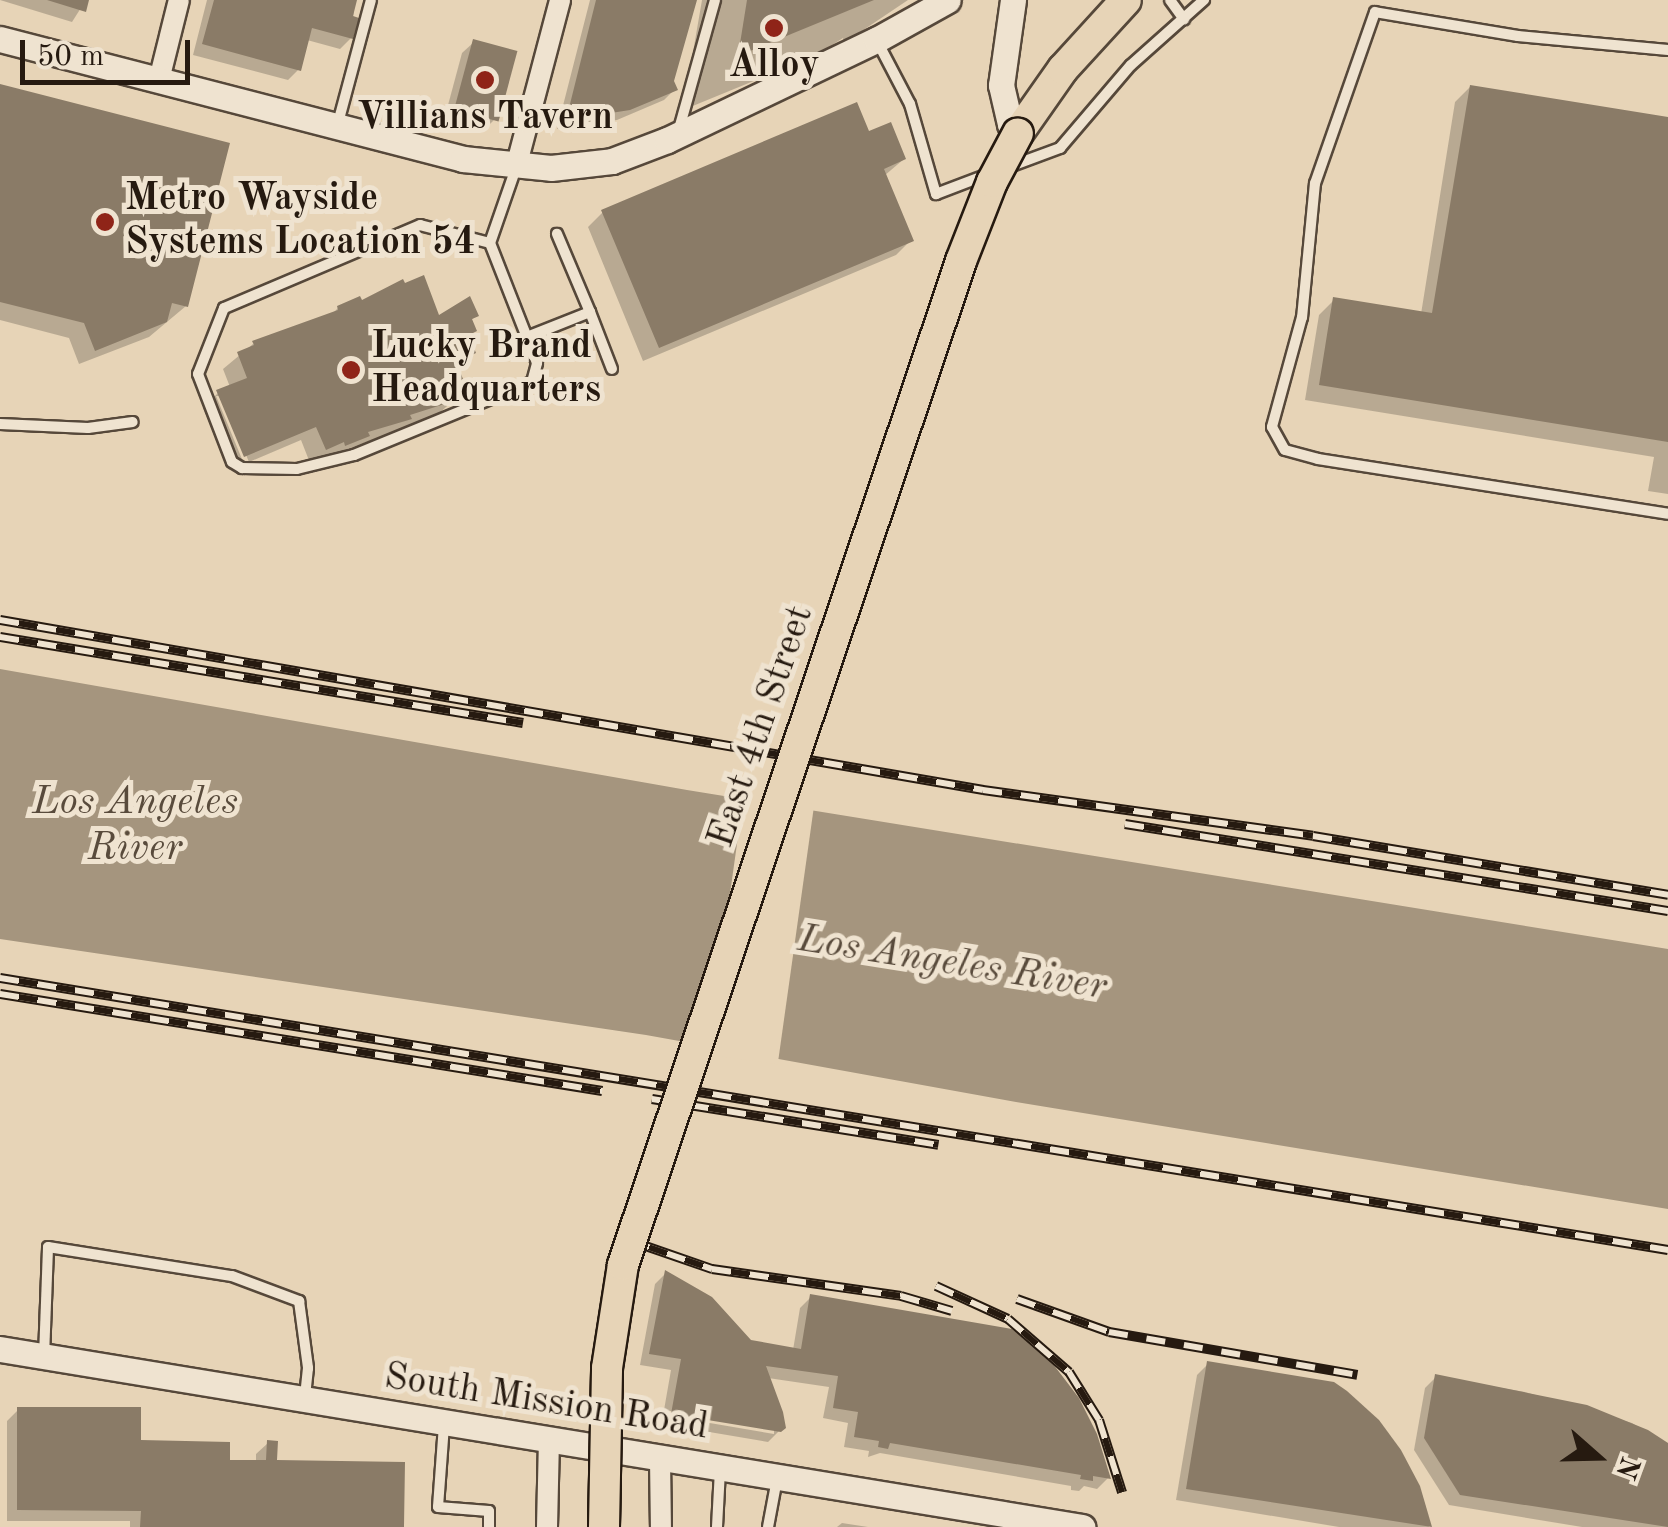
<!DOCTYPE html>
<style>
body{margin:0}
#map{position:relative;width:1668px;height:1527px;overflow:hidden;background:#e7d4b7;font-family:"Old Standard TT",serif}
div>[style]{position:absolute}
.water>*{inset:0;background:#a5957e}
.pier>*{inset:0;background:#e7d4b7;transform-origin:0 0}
.shadow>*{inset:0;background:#0003}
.building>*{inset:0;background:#8a7b67;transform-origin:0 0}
.roads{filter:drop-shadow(2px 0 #56483a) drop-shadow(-2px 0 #56483a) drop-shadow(0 2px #56483a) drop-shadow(0 -2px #56483a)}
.service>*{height:10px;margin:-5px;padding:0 5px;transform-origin:5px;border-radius:5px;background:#efe3d0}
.minor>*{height:20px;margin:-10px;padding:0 10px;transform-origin:10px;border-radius:10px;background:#efe3d0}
.tertiary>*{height:25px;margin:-12.5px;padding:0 12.5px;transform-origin:12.5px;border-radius:12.5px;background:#efe3d0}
.primary>*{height:30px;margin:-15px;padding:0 15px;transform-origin:15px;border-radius:15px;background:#e7d4b7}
.rail>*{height:10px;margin-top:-5px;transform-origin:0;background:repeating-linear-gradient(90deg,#efe3d0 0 19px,#261a10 0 38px);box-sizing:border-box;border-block:2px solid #261a10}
.bridges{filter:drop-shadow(2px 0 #261a10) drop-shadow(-2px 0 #261a10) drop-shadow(0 2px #261a10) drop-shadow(0 -2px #261a10)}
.primary-bridge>*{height:30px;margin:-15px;padding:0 15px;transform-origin:15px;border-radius:15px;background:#e7d4b7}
.dots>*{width:28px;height:28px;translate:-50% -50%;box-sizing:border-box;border:5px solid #efe3d0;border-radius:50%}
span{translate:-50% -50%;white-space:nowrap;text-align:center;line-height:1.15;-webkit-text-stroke:10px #efe3d0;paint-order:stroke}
.poi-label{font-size:38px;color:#261a10;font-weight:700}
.left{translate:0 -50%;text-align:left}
.street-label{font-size:38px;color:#261a10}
.water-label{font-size:40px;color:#594b3c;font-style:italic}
.north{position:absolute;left:1548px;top:1407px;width:100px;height:100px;-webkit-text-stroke:8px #efe3d0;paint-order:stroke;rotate:110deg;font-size:28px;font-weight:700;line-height:40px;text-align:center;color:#261a10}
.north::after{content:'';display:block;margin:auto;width:35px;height:45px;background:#261a10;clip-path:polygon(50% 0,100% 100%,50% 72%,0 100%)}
.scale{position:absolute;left:20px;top:40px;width:170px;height:45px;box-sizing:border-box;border:5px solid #261a10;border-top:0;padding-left:12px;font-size:30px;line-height:35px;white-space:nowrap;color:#261a10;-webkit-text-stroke:8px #efe3d0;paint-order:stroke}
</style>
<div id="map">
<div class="water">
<i style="clip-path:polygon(0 669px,687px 790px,1668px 949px,1668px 1209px,1016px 1102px,646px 1035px,0 939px)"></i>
</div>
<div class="pier">
<i style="left:744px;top:794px;width:71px;height:263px;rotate:8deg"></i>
</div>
<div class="shadow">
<i style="clip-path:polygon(0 0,86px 0,72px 22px)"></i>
<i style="clip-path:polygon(207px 0,355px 0,351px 38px,340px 49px,307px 40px,299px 69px,288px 80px,193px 55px)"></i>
<i style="clip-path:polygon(590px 0,693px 0,671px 81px,675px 89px,664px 100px,617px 120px,557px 129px)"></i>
<i style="clip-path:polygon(702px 0,908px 0,844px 43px,843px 38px,815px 56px,683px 110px)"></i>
<i style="clip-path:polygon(474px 42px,497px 117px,486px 128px,444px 120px,462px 53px)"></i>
<i style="clip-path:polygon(0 86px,186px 306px,149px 337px,79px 364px,69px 338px,0 320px)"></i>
<i style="clip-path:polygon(1470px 87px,1668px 120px,1668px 494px,1648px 491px,1654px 457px,1305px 400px,1319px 315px,1334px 300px,1421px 314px,1455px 102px)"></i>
<i style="clip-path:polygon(867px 134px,904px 159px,884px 176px,911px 240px,896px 255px,643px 361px,588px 227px,603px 212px)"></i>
<i style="clip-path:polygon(338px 308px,438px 319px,476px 316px,470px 321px,474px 331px,467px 338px,474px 353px,456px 369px,465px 390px,436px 416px,310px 463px,301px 440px,249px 462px,221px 396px,216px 396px,244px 464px,229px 470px,203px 408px,218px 393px,230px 387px,223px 369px,253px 344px,331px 315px)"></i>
<i style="clip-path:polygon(666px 1273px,749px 1342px,793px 1350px,800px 1308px,811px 1297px,1108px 1478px,1097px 1489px,1084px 1486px,1079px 1491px,1071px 1490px,1071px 1486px,880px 1453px,868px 1457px,869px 1451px,844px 1447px,848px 1423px,823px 1418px,829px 1387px,768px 1378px,783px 1427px,768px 1442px,662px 1424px,663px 1415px,774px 1434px,774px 1428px,664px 1410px,671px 1370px,640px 1365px,655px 1284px)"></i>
<i style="clip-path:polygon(1208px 1364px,1417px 1487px,1429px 1527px,1339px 1527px,1176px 1500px,1197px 1375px)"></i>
<i style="clip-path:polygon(1436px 1377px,1525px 1392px,1632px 1423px,1668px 1446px,1668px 1527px,1582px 1527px,1449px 1505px,1414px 1450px,1425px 1388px)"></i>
<i style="clip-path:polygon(18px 1410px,228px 1462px,256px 1462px,256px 1454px,268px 1443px,275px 1463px,402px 1527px,130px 1527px,130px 1521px,7px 1521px,7px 1421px)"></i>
<i style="clip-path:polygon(842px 1523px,868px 1527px,837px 1527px)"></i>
</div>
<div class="building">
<i style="clip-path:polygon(47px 0,89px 0,86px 12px)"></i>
<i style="clip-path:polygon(214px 0,357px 0,353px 16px,359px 18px,353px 39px,312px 28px,301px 71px,202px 44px)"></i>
<i style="clip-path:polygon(596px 0,697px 0,674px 81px,678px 90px,630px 110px,566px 120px)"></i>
<i style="clip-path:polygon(747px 0,874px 0,738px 56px)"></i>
<i style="left:473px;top:39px;width:46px;height:73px;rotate:15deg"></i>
<i style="clip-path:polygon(0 84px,230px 143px,188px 307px,172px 303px,167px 322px,95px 351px,84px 323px,0 302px)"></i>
<i style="clip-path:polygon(1470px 85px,1668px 117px,1668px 442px,1319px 385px,1333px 297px,1432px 313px)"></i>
<i style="clip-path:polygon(857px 102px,869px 131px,891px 122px,906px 159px,884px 169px,914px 241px,659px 348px,601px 210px)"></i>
<i style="clip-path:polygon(424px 275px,439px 315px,470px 296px,479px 316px,472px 319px,477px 331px,469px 335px,476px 353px,456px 362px,468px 391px,452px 397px,454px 401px,410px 415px,412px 419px,368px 432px,370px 436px,345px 446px,344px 442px,326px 450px,316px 427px,244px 457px,216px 390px,247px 378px,237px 352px,254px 345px,252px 341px,338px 310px,337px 306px,360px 296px,362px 300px,403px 279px,405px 283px)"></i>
<i style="clip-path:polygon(665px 1270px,712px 1297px,751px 1340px,801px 1349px,810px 1294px,1012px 1329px,1050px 1360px,1079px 1398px,1097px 1434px,1111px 1479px,1093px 1476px,1093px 1481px,1080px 1479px,1081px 1475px,890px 1443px,888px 1449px,878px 1447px,879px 1441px,854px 1437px,858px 1412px,833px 1408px,838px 1376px,766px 1366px,783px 1412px,786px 1428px,781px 1432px,671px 1414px,681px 1359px,649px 1354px)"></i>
<i style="clip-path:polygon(1207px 1361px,1334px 1382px,1347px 1391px,1379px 1420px,1401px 1450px,1420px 1486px,1432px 1527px,1186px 1489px)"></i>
<i style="clip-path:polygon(1435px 1374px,1587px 1405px,1648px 1430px,1668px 1443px,1668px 1527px,1460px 1495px,1424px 1438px)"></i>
<i style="clip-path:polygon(17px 1407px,141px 1407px,141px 1440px,230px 1442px,230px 1460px,266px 1460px,267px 1440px,278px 1441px,277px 1460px,405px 1462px,404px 1527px,140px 1527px,141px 1511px,17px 1510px)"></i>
</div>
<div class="roads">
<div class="service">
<i style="left:1170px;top:0;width:24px;rotate:54deg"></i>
<i style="left:877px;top:41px;width:71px;rotate:62.4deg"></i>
<i style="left:910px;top:104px;width:94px;rotate:73.9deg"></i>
<i style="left:936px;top:194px;width:53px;rotate:-20.8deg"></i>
<i style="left:1668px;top:50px;width:151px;rotate:-174.7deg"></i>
<i style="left:1518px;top:36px;width:145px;rotate:-170.5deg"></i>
<i style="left:1375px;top:12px;width:181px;rotate:109.3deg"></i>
<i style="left:1315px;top:183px;width:135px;rotate:95.5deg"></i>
<i style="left:1302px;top:317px;width:114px;rotate:105.3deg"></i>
<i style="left:1272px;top:427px;width:26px;rotate:61deg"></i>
<i style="left:1285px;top:450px;width:34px;rotate:15deg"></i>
<i style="left:1318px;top:459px;width:354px;rotate:8.9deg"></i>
<i style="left:338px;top:123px;width:127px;rotate:-75deg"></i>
<i style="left:679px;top:129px;width:134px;rotate:-74.4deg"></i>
<i style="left:1006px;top:168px;width:58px;rotate:-20.3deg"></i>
<i style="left:1060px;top:148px;width:109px;rotate:-49.5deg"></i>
<i style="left:1131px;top:65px;width:98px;rotate:-41.7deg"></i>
<i style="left:490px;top:243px;width:72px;rotate:-165.6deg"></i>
<i style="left:420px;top:225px;width:213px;rotate:157deg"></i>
<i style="left:224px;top:308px;width:71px;rotate:111.5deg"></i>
<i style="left:198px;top:374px;width:94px;rotate:68.9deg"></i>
<i style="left:232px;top:462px;width:12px;rotate:31deg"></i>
<i style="left:242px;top:468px;width:55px;rotate:1deg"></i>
<i style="left:297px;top:469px;width:59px;rotate:-13.8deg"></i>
<i style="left:354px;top:455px;width:192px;rotate:-22.3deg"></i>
<i style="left:532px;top:382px;width:20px;rotate:-75deg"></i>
<i style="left:537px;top:363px;width:129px;rotate:-111.4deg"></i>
<i style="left:490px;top:243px;width:79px;rotate:-70.9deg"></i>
<i style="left:590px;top:312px;width:61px;rotate:68.9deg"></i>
<i style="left:527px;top:337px;width:68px;rotate:-21.6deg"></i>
<i style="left:590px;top:312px;width:85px;rotate:-112.9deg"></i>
<i style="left:0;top:424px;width:88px;rotate:2.6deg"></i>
<i style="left:88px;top:428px;width:45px;rotate:-7.6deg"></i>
<i style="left:44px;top:1357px;width:110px;rotate:-87.9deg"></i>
<i style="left:48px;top:1247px;width:186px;rotate:9deg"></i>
<i style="left:232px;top:1276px;width:72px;rotate:20.5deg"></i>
<i style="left:299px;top:1301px;width:68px;rotate:82.3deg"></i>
<i style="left:308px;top:1368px;width:28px;rotate:96deg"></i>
<i style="left:444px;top:1425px;width:82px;rotate:94.2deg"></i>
<i style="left:438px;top:1507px;width:51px;rotate:4.5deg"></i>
<i style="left:489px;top:1511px;width:16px;rotate:90deg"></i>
<i style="left:717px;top:1527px;width:58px;rotate:-87deg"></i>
<i style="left:768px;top:1527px;width:49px;rotate:-79.4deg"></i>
</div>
<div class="minor">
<i style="left:159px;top:80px;width:82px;rotate:-76deg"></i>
<i style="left:516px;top:167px;width:173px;rotate:-75.2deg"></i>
<i style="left:660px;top:1459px;width:68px;rotate:89.2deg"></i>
<i style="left:547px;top:1527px;width:86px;rotate:-88.7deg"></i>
</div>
<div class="tertiary">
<i style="left:1013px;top:0;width:86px;rotate:98deg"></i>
<i style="left:1001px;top:85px;width:40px;rotate:77deg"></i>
<i style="left:1010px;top:124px;width:12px;rotate:48deg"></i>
<i style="left:0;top:39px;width:478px;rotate:14.5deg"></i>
<i style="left:463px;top:159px;width:88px;rotate:5.8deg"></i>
<i style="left:551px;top:168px;width:61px;rotate:-6.5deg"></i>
<i style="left:612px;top:161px;width:59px;rotate:-20.9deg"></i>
<i style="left:667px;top:140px;width:232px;rotate:-25.6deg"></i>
<i style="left:876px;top:40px;width:82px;rotate:-29.1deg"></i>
<i style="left:0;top:1349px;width:1097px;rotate:9.34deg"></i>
</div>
<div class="primary">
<i style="left:1018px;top:133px;width:78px;rotate:-54.9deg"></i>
<i style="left:1063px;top:69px;width:93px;rotate:-47.6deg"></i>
</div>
</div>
<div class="rail">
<i style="left:0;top:620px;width:998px;rotate:9.81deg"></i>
<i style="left:983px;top:790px;width:333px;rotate:7.9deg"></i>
<i style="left:1313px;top:836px;width:360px;rotate:9.4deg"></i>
<i style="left:0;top:637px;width:530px;rotate:9.34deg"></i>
<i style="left:1125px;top:824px;width:550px;rotate:9.1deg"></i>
<i style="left:0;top:978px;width:1690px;rotate:9.26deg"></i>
<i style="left:0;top:994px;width:610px;rotate:9.15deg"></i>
<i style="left:652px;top:1099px;width:290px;rotate:9.1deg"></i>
<i style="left:631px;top:1241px;width:86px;rotate:19.1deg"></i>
<i style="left:712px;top:1269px;width:191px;rotate:8.1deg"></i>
<i style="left:901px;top:1296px;width:53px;rotate:16.4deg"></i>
<i style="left:936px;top:1286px;width:79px;rotate:24.6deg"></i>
<i style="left:1008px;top:1319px;width:81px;rotate:41deg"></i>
<i style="left:1069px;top:1372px;width:57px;rotate:58deg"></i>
<i style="left:1099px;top:1420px;width:76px;rotate:72.3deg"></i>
<i style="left:1017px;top:1299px;width:98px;rotate:19.7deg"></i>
<i style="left:1109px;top:1332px;width:252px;rotate:9.8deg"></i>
</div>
<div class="bridges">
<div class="primary-bridge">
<i style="left:604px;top:1527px;width:159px;rotate:-88.9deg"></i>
<i style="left:607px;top:1368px;width:104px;rotate:-81.2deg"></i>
<i style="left:623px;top:1265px;width:1059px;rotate:-71.39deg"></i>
<i style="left:961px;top:261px;width:85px;rotate:-68.6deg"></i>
<i style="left:992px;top:182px;width:55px;rotate:-62deg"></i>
</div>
</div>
<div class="dots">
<i style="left:774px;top:28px;background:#8f2418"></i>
<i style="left:485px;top:80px;background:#8f2418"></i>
<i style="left:105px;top:222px;background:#8f2418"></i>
<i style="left:351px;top:370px;background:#8f2418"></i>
</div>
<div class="poi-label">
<span style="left:774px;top:67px">Alloy</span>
<span style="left:485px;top:119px">Villians Tavern</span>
<span class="left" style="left:125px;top:222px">Metro Wayside<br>Systems Location 54</span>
<span class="left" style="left:371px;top:370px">Lucky Brand<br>Headquarters</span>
</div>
<div class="street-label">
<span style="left:762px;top:727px;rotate:-71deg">East 4th Street</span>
<span style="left:546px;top:1403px;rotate:9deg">South Mission Road</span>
</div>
<div class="water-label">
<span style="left:135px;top:826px">Los Angeles<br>River</span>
<span style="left:952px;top:964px;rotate:9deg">Los Angeles River</span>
</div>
<div class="north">N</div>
<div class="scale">50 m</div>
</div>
